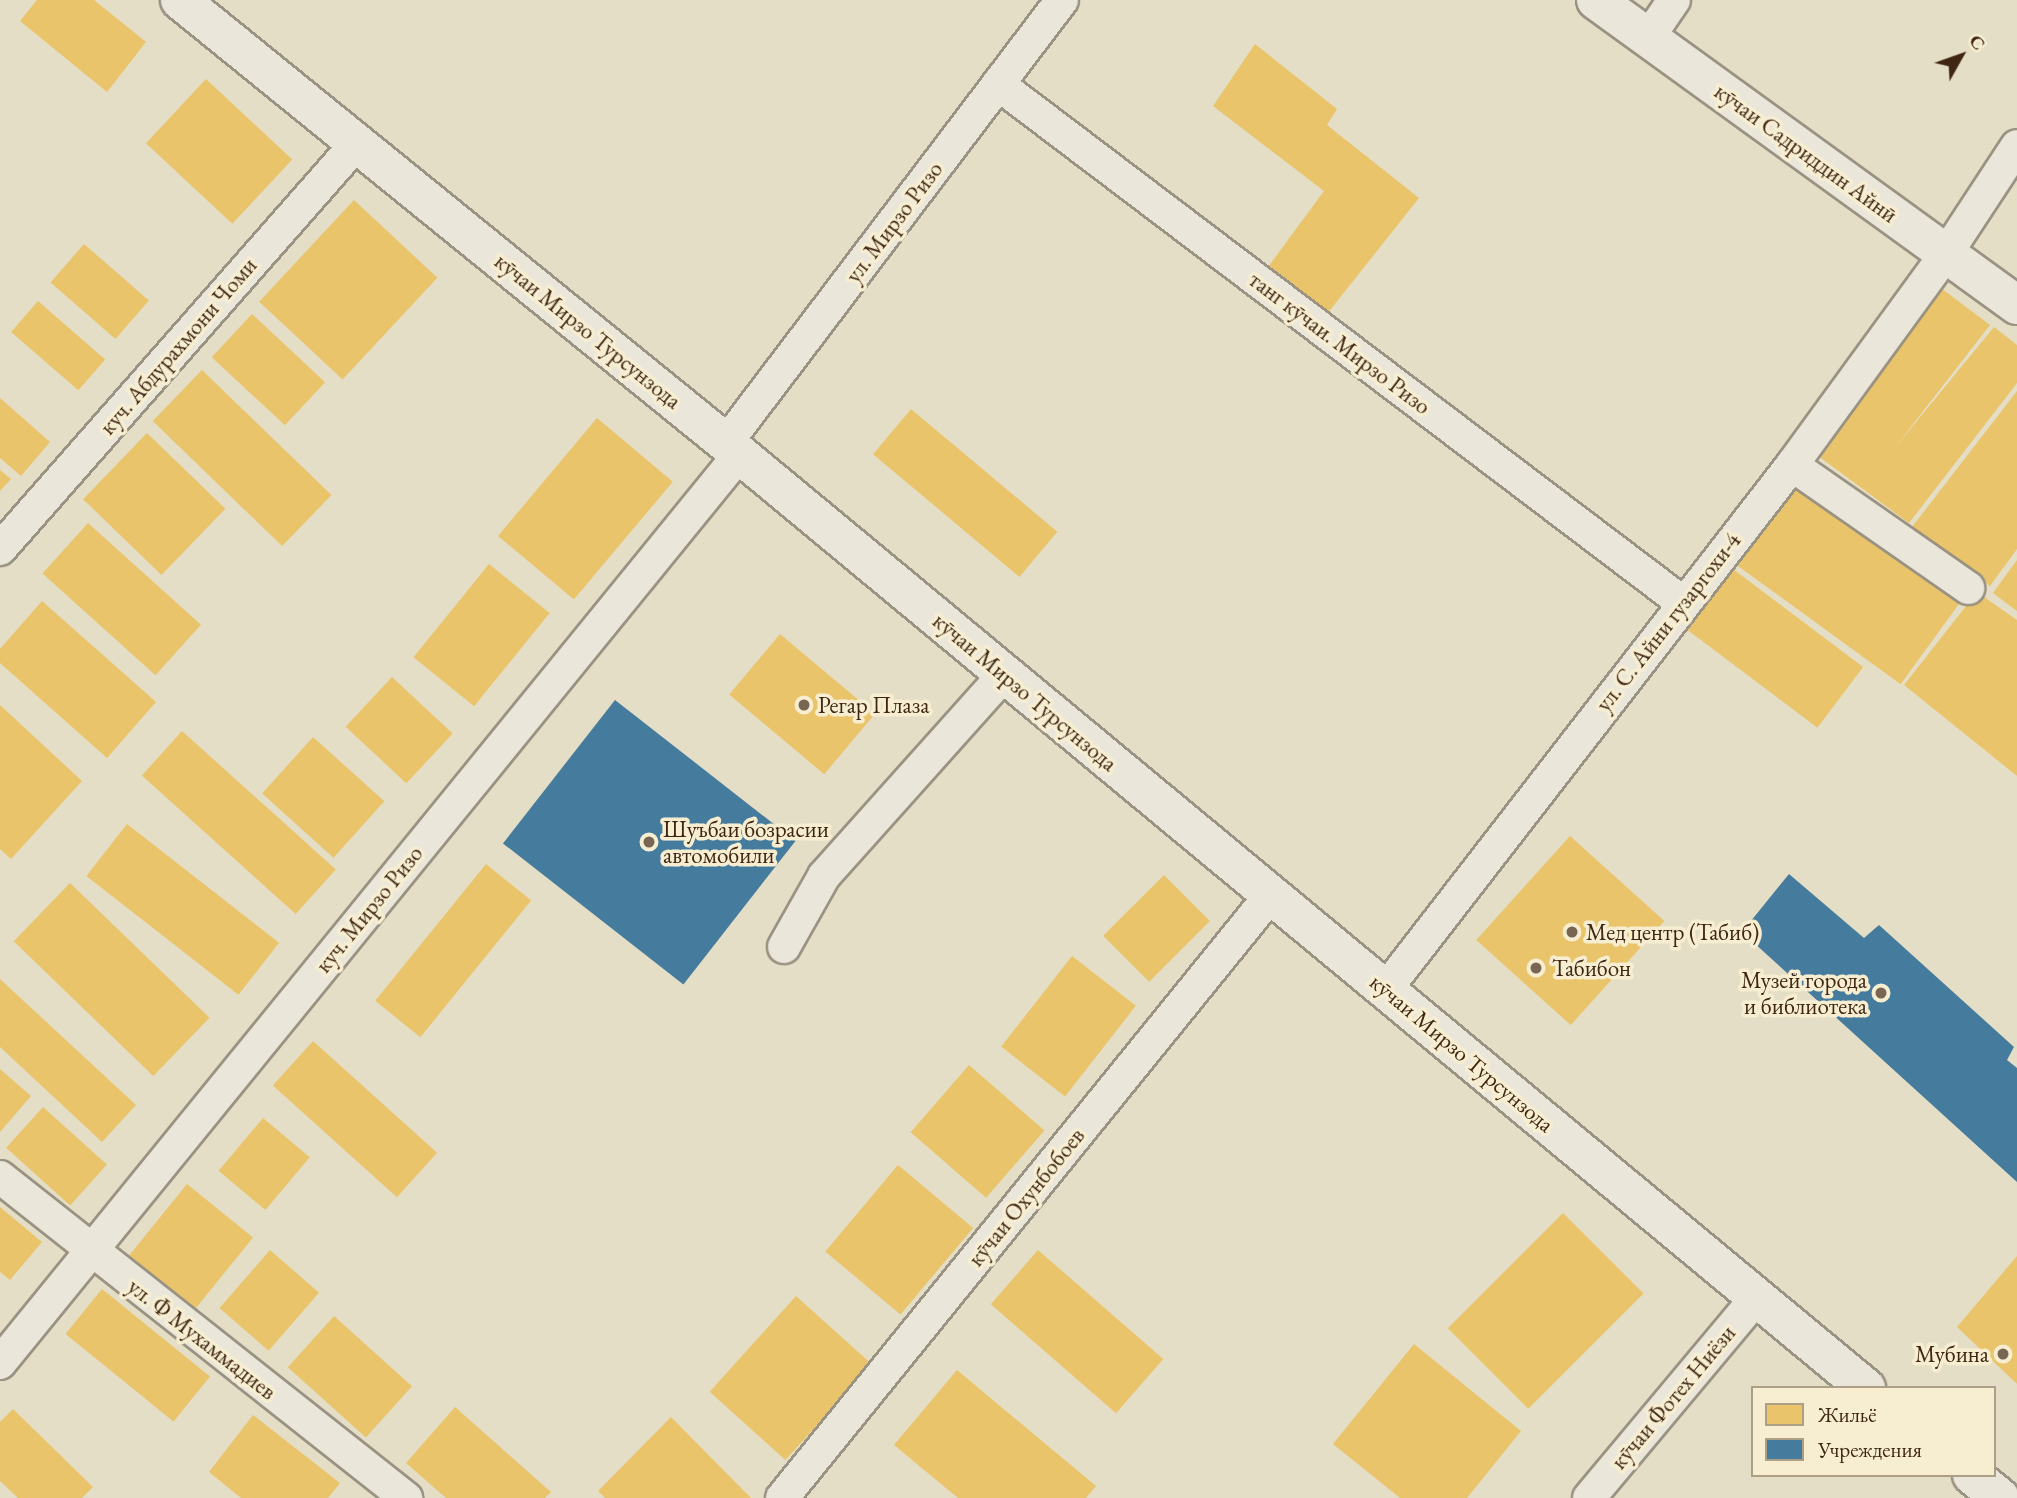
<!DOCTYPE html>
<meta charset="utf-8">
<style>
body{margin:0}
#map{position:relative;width:2017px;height:1498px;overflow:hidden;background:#e5dec6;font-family:"EB Garamond",serif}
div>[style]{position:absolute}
.homes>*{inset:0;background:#e9c46a;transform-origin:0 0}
.public>*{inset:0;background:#457b9d;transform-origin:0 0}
.roads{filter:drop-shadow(2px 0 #9a9282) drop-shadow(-2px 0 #9a9282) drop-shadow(0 2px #9a9282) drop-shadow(0 -2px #9a9282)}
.minor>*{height:32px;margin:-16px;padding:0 16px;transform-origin:16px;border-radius:16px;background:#eae6da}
.tertiary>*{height:38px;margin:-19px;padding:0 19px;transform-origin:19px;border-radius:19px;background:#eae6da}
.secondary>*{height:38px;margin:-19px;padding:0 19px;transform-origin:19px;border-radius:19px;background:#eae6da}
.dots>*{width:19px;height:19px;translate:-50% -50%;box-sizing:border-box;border:4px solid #f7eed2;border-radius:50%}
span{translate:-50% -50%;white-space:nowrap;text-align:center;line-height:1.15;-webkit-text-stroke:7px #f7eed2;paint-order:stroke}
.street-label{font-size:23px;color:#3e2613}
.poi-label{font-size:23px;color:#3e2613}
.left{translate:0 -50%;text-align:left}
.right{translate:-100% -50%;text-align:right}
.legend{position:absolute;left:1751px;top:1386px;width:245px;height:91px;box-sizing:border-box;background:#f7eed2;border:2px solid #ad9e86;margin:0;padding:9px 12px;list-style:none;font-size:21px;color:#3e2613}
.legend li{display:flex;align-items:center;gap:14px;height:35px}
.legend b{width:35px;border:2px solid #ad9e86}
.north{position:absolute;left:1926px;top:21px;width:70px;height:70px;-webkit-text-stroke:5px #f7eed2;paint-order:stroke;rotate:50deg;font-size:19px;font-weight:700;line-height:28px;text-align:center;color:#3e2613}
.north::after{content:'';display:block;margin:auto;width:24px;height:32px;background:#3e2613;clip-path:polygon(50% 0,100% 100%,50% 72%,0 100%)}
</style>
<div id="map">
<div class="homes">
<i style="clip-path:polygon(37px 0,94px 0,146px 42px,107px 92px,20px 21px)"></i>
<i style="clip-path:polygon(1255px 44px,1337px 109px,1327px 125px,1419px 198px,1327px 314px,1268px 267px,1324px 191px,1213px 106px)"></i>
<i style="left:206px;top:79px;width:118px;height:88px;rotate:43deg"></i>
<i style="left:354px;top:200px;width:114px;height:139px;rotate:43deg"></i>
<i style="left:84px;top:244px;width:86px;height:51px;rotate:41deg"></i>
<i style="clip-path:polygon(1933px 282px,1990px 325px,1893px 450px,1994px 327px,2017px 345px,2017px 383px,1909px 523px,1810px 450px)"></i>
<i style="left:38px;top:301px;width:89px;height:41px;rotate:41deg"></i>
<i style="left:252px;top:314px;width:100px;height:59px;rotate:43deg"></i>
<i style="left:202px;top:370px;width:180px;height:71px;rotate:44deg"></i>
<i style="clip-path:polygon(2017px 391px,2017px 549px,1990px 586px,1912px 527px)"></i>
<i style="clip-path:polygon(0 398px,50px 442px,21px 476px,0 458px)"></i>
<i style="left:911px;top:409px;width:191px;height:59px;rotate:40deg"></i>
<i style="left:597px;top:418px;width:99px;height:154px;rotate:40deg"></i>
<i style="left:147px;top:433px;width:109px;height:92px;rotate:44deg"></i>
<i style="clip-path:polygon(0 470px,11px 479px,0 491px)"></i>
<i style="left:1794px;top:472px;width:211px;height:109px;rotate:36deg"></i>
<i style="left:88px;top:523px;width:152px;height:68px;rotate:42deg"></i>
<i style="clip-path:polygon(2017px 560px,2017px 611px,1993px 593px)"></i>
<i style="left:1725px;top:563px;width:173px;height:76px;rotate:37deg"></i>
<i style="left:489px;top:564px;width:78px;height:120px;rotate:39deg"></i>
<i style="clip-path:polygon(1977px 592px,2017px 620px,2017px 776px,1904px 685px)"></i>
<i style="clip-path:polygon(42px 601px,156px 702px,107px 758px,0 663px,0 649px)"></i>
<i style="left:780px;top:634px;width:124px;height:79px;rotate:40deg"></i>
<i style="left:392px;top:677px;width:83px;height:68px;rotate:43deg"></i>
<i style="clip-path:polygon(0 705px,82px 781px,11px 859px,0 849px)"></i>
<i style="left:182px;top:731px;width:207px;height:60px;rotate:42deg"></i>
<i style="left:313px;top:737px;width:96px;height:76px;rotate:42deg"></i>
<i style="left:127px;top:824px;width:193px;height:66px;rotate:38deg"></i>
<i style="left:1570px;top:836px;width:127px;height:140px;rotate:42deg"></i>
<i style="left:486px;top:864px;width:58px;height:176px;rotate:39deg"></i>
<i style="left:1164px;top:875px;width:65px;height:86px;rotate:45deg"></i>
<i style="left:70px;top:883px;width:194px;height:81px;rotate:44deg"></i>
<i style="left:1072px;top:956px;width:81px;height:115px;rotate:38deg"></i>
<i style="clip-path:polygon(0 979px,136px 1105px,102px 1142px,0 1047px)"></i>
<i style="left:313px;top:1041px;width:167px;height:60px;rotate:42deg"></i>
<i style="left:969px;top:1065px;width:100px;height:89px;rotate:41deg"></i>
<i style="clip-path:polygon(0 1069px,31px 1096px,0 1132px)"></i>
<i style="left:43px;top:1107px;width:86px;height:55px;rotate:42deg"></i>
<i style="left:263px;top:1118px;width:61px;height:69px;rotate:40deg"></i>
<i style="left:898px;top:1165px;width:98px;height:113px;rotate:40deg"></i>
<i style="left:187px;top:1184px;width:85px;height:92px;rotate:39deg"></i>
<i style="clip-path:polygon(0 1207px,42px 1242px,10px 1280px,0 1272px)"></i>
<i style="left:1563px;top:1213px;width:114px;height:163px;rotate:45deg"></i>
<i style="left:270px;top:1250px;width:65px;height:77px;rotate:41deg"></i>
<i style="left:1038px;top:1250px;width:166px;height:72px;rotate:41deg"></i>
<i style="clip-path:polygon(2017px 1256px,2017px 1384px,1957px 1327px)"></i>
<i style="left:102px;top:1289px;width:139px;height:58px;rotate:39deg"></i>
<i style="left:796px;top:1296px;width:102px;height:129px;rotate:42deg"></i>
<i style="left:334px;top:1316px;width:105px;height:69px;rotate:42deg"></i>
<i style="clip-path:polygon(1414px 1344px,1521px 1431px,1467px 1498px,1400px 1498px,1333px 1444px)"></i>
<i style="clip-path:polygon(957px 1370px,1096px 1486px,1086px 1498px,958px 1498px,894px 1445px)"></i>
<i style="clip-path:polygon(455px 1407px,551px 1492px,545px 1498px,446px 1498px,406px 1463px)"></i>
<i style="clip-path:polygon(13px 1409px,93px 1487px,82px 1498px,18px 1498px,0 1481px,0 1422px)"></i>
<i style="clip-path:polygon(253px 1415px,340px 1483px,328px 1498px,241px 1498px,209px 1472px)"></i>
<i style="clip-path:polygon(671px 1417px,751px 1498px,605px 1498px,598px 1491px)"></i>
</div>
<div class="public">
<i style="left:615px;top:700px;width:229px;height:182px;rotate:38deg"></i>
<i style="clip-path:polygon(1789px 874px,1864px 938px,1879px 925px,2014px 1047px,2007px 1060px,2017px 1068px,2017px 1182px,1742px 932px)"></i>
</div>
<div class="roads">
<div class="minor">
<i style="left:1648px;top:38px;width:46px;rotate:-55.6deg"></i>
<i style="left:998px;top:84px;width:858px;rotate:37.14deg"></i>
<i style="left:726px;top:443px;width:556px;rotate:-52.82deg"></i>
<i style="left:1792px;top:465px;width:215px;rotate:34.9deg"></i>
<i style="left:0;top:549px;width:541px;rotate:-48.67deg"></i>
<i style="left:784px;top:947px;width:81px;rotate:-60.6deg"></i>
<i style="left:824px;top:876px;width:270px;rotate:-48.2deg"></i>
<i style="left:1386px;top:989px;width:663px;rotate:-52.23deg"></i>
<i style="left:1792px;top:465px;width:261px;rotate:-53.9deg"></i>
<i style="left:1946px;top:254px;width:129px;rotate:-56.7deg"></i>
<i style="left:0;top:1177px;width:518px;rotate:38.33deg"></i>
<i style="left:0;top:1363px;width:1171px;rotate:-50.86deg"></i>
<i style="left:782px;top:1498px;width:775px;rotate:-50.97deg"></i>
<i style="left:1589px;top:1498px;width:262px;rotate:-50.1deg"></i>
</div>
<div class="tertiary">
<i style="left:1596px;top:0;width:520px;rotate:35.92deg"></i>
</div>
<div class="secondary">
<i style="left:180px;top:0;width:703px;rotate:39.05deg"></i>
<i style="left:726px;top:443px;width:1481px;rotate:39.66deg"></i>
<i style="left:1972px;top:1475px;width:36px;rotate:39deg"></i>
</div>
</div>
<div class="dots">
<i style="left:804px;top:705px;background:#786652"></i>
<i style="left:649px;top:842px;background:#786652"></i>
<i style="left:1572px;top:932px;background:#786652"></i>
<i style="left:1536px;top:968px;background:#786652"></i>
<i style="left:1881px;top:993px;background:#786652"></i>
<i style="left:2003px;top:1354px;background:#786652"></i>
</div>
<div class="street-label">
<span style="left:1806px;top:153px;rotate:36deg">кӯчаи Садриддин Айнӣ</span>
<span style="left:894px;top:222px;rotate:-53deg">ул. Мирзо Ризо</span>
<span style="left:588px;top:331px;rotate:39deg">кӯчаи Мирзо Турсунзода</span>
<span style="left:1340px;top:343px;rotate:37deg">танг кӯчаи. Мирзо Ризо</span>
<span style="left:178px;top:346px;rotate:-49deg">куч. Абдурахмони Чоми</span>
<span style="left:1668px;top:622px;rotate:-52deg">ул. С. Айни гузаргохи-4</span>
<span style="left:1025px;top:692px;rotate:40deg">кӯчаи Мирзо Турсунзода</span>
<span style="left:369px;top:909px;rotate:-51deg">куч. Мирзо Ризо</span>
<span style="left:1462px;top:1053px;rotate:40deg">кӯчаи Мирзо Турсунзода</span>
<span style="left:1026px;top:1197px;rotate:-51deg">кӯчаи Охунбобоев</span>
<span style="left:202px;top:1339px;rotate:38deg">ул. Ф Мухаммадиев</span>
<span style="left:1673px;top:1397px;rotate:-50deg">кӯчаи Фотех Ниёзи</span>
</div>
<div class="poi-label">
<span class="left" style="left:818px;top:705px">Регар Плаза</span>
<span class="left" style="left:663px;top:842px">Шуъбаи бозрасии<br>автомобили</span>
<span class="left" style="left:1586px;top:932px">Мед центр (Табиб)</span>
<span class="left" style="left:1552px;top:968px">Табибон</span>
<span class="right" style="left:1867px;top:993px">Музей города<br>и библиотека</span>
<span class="right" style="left:1989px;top:1354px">Мубина</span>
</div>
<ul class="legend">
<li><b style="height:19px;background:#e9c46a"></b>Жильё</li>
<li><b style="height:19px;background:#457b9d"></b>Учреждения</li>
</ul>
<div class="north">С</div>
</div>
